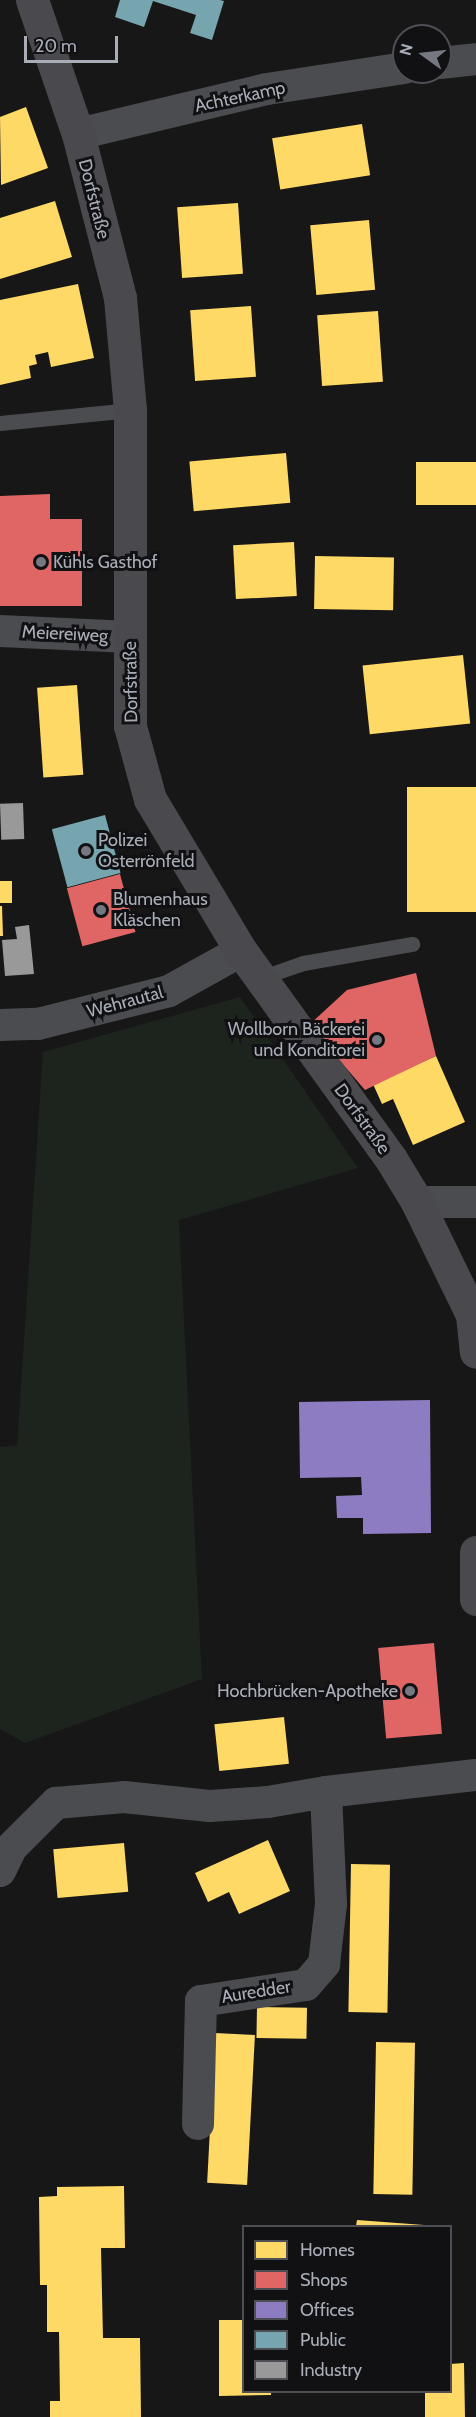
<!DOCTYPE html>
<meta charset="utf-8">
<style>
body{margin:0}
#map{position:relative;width:476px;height:2417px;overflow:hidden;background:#171717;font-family:Cabin,sans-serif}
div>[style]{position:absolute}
.green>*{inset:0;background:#1d241e}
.homes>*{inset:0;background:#ffd966;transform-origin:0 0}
.shops>*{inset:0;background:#e06666;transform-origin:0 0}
.offices>*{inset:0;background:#8e7cc3}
.public>*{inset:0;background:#76a5af;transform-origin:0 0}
.industry>*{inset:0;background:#999;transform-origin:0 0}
.lane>*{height:15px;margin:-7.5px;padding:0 7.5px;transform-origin:7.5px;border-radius:7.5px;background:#4b4c50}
.street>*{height:32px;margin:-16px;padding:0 16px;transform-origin:16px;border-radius:16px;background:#4b4c50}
.secondary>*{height:33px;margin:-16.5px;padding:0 16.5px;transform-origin:16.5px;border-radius:16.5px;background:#4a4a4e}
.dots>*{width:16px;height:16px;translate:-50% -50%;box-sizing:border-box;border:3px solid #111113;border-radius:50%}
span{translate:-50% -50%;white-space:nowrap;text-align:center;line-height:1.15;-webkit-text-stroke:6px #111113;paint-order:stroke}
.street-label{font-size:18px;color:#a8adb8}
.poi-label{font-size:18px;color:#a8adb8}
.left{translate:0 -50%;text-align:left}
.right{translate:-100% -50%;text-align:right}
.legend{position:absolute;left:242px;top:2225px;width:210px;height:168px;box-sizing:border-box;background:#111113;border:2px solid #4d4f55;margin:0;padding:8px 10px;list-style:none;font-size:18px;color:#a8adb8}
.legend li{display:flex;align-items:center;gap:12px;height:30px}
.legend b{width:30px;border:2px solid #4d4f55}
.north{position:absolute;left:392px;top:24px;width:60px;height:60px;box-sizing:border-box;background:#111113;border:2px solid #4d4f55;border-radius:50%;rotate:285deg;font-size:16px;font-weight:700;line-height:24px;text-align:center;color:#a8adb8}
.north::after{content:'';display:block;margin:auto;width:21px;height:27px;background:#757880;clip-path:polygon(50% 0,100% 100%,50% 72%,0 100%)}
.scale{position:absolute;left:24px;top:36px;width:94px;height:27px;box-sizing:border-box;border:3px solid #a8adb8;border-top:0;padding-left:8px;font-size:18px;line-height:21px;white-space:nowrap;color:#a8adb8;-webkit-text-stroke:4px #111113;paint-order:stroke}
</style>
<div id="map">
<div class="green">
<i style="clip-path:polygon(240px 997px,358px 1168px,179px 1220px,202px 1679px,25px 1743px,0 1729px,0 1447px,17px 1446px,43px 1052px)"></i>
</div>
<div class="homes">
<i style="clip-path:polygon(26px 107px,48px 168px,1px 185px,0 117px)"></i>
<i style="left:362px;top:124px;width:52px;height:91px;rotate:81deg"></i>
<i style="clip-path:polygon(55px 201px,72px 257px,0 279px,0 218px)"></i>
<i style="left:238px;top:203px;width:71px;height:61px;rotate:86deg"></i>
<i style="left:369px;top:220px;width:70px;height:59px;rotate:85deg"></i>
<i style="clip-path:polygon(78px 284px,94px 358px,51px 367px,48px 352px,35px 355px,37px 364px,29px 366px,31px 378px,0 385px,0 300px)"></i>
<i style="left:251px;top:306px;width:71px;height:61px;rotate:86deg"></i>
<i style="left:378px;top:311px;width:71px;height:61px;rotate:86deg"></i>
<i style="left:286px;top:453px;width:50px;height:97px;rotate:85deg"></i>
<i style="left:476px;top:462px;width:43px;height:60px;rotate:90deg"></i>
<i style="left:294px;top:542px;width:54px;height:61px;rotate:87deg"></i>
<i style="left:315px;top:556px;width:79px;height:53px;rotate:1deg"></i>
<i style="left:463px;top:655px;width:69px;height:101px;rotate:84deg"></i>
<i style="left:77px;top:685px;width:90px;height:40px;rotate:86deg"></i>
<i style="left:407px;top:787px;width:69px;height:125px"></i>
<i style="left:0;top:881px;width:12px;height:22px"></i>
<i style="clip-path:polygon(0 906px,2px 906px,3px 936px,0 936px)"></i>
<i style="clip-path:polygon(436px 1056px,465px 1122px,413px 1145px,393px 1099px,382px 1104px,373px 1084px)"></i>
<i style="left:284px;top:1717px;width:47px;height:70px;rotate:84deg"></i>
<i style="clip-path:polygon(268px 1840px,290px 1891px,239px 1914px,229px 1892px,208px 1902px,195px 1873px)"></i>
<i style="left:124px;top:1843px;width:49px;height:71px;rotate:85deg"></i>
<i style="left:351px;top:1864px;width:39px;height:148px;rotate:1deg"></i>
<i style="left:257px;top:2007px;width:50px;height:31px;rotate:1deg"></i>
<i style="left:215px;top:2033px;width:40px;height:150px;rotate:3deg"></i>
<i style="left:376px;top:2042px;width:39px;height:152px;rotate:1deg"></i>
<i style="clip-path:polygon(124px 2186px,125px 2248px,101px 2248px,103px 2338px,140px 2338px,141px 2417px,50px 2417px,50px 2401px,60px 2401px,59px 2332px,47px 2332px,47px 2285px,40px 2285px,39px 2197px,57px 2196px,57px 2187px)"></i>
<i style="clip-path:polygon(357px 2220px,424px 2225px,423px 2226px,356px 2226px)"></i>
<i style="clip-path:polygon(219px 2320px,243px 2320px,243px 2392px,271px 2392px,271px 2395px,219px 2396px)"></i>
<i style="clip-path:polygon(464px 2363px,465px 2417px,425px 2417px,425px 2392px,450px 2392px,450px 2364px)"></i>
</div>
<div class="shops">
<i style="clip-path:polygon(50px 494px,50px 519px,82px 519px,82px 606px,0 606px,0 496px)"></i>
<i style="left:120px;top:874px;width:60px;height:55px;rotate:75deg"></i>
<i style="clip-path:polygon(416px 973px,436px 1056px,365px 1090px,309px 1025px,347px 990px)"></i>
<i style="left:434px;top:1643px;width:91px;height:56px;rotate:85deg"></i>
</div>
<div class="offices">
<i style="clip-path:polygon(430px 1400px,431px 1533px,363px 1534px,363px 1518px,337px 1518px,336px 1496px,362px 1495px,361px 1477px,300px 1478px,299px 1402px)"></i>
</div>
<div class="public">
<i style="clip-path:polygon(120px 0,220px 0,224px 1px,212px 40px,190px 33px,196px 15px,153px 1px,144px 27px,115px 17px)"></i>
<i style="left:105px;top:815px;width:60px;height:55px;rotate:75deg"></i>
</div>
<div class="industry">
<i style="left:23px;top:803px;width:36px;height:23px;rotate:88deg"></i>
<i style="clip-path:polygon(29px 925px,34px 974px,5px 976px,2px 940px,17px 939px,15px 927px)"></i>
</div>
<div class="lane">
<i style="left:0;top:423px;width:131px;rotate:-5.7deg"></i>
<i style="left:260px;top:978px;width:46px;rotate:-19.2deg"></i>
<i style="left:303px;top:963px;width:111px;rotate:-9.9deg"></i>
</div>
<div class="street">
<i style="left:440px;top:63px;width:36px;rotate:-6deg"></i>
<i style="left:78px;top:134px;width:194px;rotate:-13.4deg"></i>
<i style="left:267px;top:89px;width:139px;rotate:-8.7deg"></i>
<i style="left:0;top:631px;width:130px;rotate:2.6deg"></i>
<i style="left:0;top:1025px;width:38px;rotate:-2deg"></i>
<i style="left:38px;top:1024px;width:135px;rotate:-14.1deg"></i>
<i style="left:169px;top:991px;width:82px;rotate:-29.1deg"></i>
<i style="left:417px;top:1202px;width:59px"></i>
<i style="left:0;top:1871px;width:25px;rotate:-64deg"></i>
<i style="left:11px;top:1848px;width:64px;rotate:-45deg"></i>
<i style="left:56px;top:1803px;width:68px;rotate:-5deg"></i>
<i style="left:124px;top:1797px;width:86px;rotate:6deg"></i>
<i style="left:210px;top:1806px;width:58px;rotate:-3.9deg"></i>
<i style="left:268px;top:1802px;width:59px;rotate:-9.8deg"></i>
<i style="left:198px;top:2124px;width:123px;rotate:-88.6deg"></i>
<i style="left:201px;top:2001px;width:106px;rotate:-8.7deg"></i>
<i style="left:306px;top:1985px;width:28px;rotate:-49deg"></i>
<i style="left:324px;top:1964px;width:60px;rotate:-83.3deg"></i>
<i style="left:331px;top:1904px;width:112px;rotate:-92.6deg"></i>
<i style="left:326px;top:1792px;width:151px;rotate:-6.5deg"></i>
</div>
<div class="secondary">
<i style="left:32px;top:0;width:142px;rotate:71.1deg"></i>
<i style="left:78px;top:134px;width:169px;rotate:75.6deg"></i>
<i style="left:120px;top:298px;width:112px;rotate:84.9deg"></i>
<i style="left:130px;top:410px;width:316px;rotate:90deg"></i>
<i style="left:130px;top:726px;width:76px;rotate:74.7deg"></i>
<i style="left:150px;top:799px;width:177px;rotate:59.1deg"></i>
<i style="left:241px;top:951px;width:256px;rotate:54.2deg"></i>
<i style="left:391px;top:1159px;width:50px;rotate:58.8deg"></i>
<i style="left:417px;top:1202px;width:126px;rotate:64deg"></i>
<i style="left:472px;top:1315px;width:37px;rotate:84deg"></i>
<i style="left:476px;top:1552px;width:47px;rotate:90deg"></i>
</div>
<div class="dots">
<i style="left:41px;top:562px;background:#757880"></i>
<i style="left:86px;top:851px;background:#757880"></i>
<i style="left:101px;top:910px;background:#757880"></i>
<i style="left:377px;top:1040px;background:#757880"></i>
<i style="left:410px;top:1691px;background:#757880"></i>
</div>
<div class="street-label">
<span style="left:240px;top:97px;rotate:-12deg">Achterkamp</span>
<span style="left:94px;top:199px;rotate:76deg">Dorfstraße</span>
<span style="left:65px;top:634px;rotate:3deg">Meiereiweg</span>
<span style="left:131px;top:682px;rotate:-91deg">Dorfstraße</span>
<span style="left:125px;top:1002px;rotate:-15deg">Wehrautal</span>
<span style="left:362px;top:1119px;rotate:54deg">Dorfstraße</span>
<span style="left:256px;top:1992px;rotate:-9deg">Auredder</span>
</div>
<div class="poi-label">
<span class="left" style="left:53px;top:562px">Kühls Gasthof</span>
<span class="left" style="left:98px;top:851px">Polizei<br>Osterrönfeld</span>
<span class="left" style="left:113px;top:910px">Blumenhaus<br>Kläschen</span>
<span class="right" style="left:365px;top:1040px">Wollborn Bäckerei<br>und Konditorei</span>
<span class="right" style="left:398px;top:1691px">Hochbrücken-Apotheke</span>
</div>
<ul class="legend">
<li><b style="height:16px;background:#ffd966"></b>Homes</li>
<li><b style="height:16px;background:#e06666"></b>Shops</li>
<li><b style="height:16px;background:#8e7cc3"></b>Offices</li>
<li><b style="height:16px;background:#76a5af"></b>Public</li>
<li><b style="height:16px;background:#999"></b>Industry</li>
</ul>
<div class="north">N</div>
<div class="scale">20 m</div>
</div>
